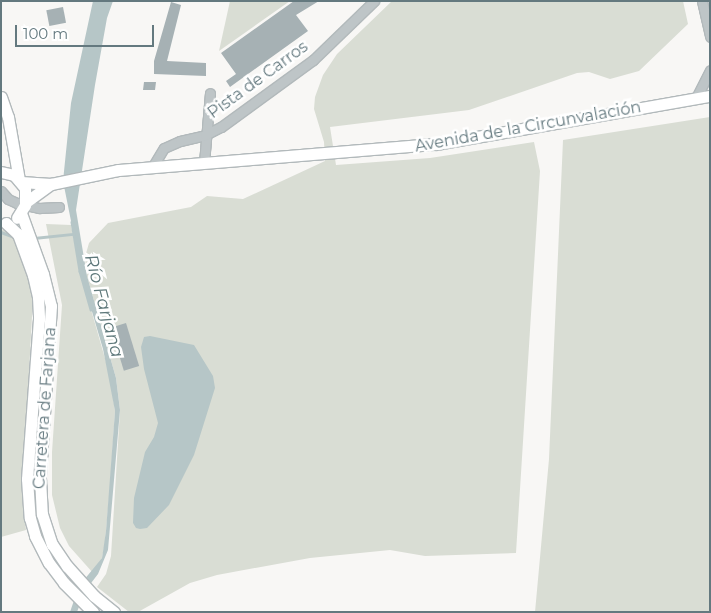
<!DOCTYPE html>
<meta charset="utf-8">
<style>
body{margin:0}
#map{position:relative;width:711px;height:613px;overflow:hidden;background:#f8f7f5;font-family:Montserrat,sans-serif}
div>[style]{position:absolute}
.green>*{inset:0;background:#d9ddd4}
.water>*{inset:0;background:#b6c6c7}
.stream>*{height:2.5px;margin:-1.25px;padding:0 1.25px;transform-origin:1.25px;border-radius:1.25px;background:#b6c6c7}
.building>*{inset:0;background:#a6b1b4;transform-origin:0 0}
.roads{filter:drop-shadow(1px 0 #b2b9bb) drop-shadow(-1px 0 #b2b9bb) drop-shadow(0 1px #b2b9bb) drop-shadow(0 -1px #b2b9bb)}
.minor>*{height:9px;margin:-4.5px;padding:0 4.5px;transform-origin:4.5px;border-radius:4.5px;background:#bec5c7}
.major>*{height:11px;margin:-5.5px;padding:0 5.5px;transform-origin:5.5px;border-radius:5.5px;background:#fff}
span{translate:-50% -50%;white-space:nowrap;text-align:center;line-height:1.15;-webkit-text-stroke:5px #fff;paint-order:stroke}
.street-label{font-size:16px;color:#64797f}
.water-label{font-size:18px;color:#5e787a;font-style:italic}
.frame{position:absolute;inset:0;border:2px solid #64797f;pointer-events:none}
.scale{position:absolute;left:15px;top:25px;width:139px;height:22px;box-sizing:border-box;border:2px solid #64797f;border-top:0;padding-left:6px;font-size:15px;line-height:18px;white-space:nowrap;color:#64797f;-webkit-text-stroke:4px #fff;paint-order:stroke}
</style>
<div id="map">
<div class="green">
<i style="clip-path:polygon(230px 1px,290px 1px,219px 51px)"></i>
<i style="clip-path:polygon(392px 1px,683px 1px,688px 24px,639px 71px,610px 79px,589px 72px,577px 73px,469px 110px,330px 127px,336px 165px,430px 158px,534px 142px,540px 171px,516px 553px,425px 556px,390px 550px,310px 558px,217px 575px,190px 583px,138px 612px,129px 612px,97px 587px,106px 574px,111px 556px,120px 410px,116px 378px,87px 276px,85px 257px,89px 243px,108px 223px,191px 207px,207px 196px,243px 199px,325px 161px,324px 142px,314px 109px,315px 97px,323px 75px,337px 54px)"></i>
<i style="clip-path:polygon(710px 117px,710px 612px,535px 612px,549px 459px,563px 140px)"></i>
<i style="clip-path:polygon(46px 224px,71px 225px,80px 271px,110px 376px,115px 411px,110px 487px,105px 542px,102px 558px,93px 573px,69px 546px,60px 528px,52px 495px,52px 452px,62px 305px)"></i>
<i style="clip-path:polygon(1px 229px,18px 236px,33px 297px,23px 488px,26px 530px,1px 537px)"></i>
</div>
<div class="water">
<i style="clip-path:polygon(93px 1px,113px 1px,107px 18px,95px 85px,76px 210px,87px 276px,116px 378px,120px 410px,108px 550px,98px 574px,85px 591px,77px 612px,70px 612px,79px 586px,102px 558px,106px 531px,115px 411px,103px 349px,83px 281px,63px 181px,71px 103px)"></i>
<i style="clip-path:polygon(150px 336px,194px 345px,213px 376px,215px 388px,194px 455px,169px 505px,147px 528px,140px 529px,136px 528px,133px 523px,134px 498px,145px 452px,154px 437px,158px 423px,144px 369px,141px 347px,144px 337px)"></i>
</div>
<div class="stream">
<i style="left:72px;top:222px;width:50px;rotate:80.7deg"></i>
<i style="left:80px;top:271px;width:40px;rotate:74deg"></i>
<i style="left:1px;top:232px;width:14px;rotate:21deg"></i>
<i style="left:34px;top:238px;width:39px;rotate:-6deg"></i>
</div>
<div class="building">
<i style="clip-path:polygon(294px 1px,319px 1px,296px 15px,308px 31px,230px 87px,226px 81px,236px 74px,221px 53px)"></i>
<i style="clip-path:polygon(171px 2px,181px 5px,167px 61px,206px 63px,206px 76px,154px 74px,154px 61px)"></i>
<i style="left:63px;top:7px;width:16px;height:17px;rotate:79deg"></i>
<i style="clip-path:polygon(144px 82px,156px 82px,155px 90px,143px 90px)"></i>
<i style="left:126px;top:323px;width:45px;height:16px;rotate:73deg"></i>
</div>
<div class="roads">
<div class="minor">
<i style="left:702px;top:1px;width:37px;rotate:77deg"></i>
<i style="left:696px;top:98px;width:31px;rotate:-63deg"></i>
<i style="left:204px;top:163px;width:70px;rotate:-85.1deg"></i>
<i style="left:153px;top:166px;width:21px;rotate:-59deg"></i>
<i style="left:164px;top:148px;width:17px;rotate:-24deg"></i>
<i style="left:180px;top:141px;width:26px;rotate:-13deg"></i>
<i style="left:205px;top:135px;width:18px;rotate:-27deg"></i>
<i style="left:221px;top:127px;width:114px;rotate:-36.1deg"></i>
<i style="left:313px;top:60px;width:85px;rotate:-44deg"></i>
<i style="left:1px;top:191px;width:11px;rotate:49deg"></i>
<i style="left:8px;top:199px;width:10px;rotate:24deg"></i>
<i style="left:17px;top:203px;width:23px;rotate:13deg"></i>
<i style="left:39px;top:208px;width:20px;rotate:-3deg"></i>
</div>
<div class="major">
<i style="left:1px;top:97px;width:21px;rotate:71deg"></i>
<i style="left:8px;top:117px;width:64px;rotate:80.1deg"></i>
<i style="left:1px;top:172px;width:13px;rotate:13deg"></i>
<i style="left:14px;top:175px;width:17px;rotate:50deg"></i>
<i style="left:25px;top:188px;width:17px;rotate:90deg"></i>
<i style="left:25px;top:205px;width:15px;rotate:122deg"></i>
<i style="left:21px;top:182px;width:30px;rotate:4deg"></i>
<i style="left:51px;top:184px;width:68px;rotate:-11.8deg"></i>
<i style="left:118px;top:170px;width:320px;rotate:-4.7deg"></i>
<i style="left:437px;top:144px;width:277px;rotate:-10deg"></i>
<i style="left:26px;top:202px;width:31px;rotate:-36deg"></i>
<i style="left:21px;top:213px;width:65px;rotate:70.2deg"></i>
<i style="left:43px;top:274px;width:33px;rotate:76deg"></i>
<i style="left:51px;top:306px;width:172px;rotate:93.7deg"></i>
<i style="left:40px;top:478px;width:36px;rotate:87deg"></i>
<i style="left:42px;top:514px;width:32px;rotate:72deg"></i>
<i style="left:52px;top:544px;width:27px;rotate:56deg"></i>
<i style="left:67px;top:566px;width:40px;rotate:48deg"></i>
<i style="left:94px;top:596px;width:26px;rotate:39deg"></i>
<i style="left:6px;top:223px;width:16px;rotate:43deg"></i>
<i style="left:18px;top:234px;width:44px;rotate:69.9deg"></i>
<i style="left:33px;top:275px;width:23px;rotate:77deg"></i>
<i style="left:38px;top:297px;width:22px;rotate:87deg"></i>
<i style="left:39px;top:319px;width:160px;rotate:94.3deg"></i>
<i style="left:27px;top:479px;width:39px;rotate:86deg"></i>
<i style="left:30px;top:518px;width:19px;rotate:74deg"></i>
<i style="left:35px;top:536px;width:30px;rotate:63deg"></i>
<i style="left:49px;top:563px;width:25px;rotate:53deg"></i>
<i style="left:64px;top:583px;width:41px;rotate:45deg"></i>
</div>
</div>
<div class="street-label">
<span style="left:258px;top:80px;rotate:-36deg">Pista de Carros</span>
<span style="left:528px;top:127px;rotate:-10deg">Avenida de la Circunvalación</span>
<span style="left:45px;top:408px;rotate:-86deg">Carretera de Farjana</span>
</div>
<div class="water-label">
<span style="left:104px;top:306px;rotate:75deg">Río Farjana</span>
</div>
<div class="frame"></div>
<div class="scale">100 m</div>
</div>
